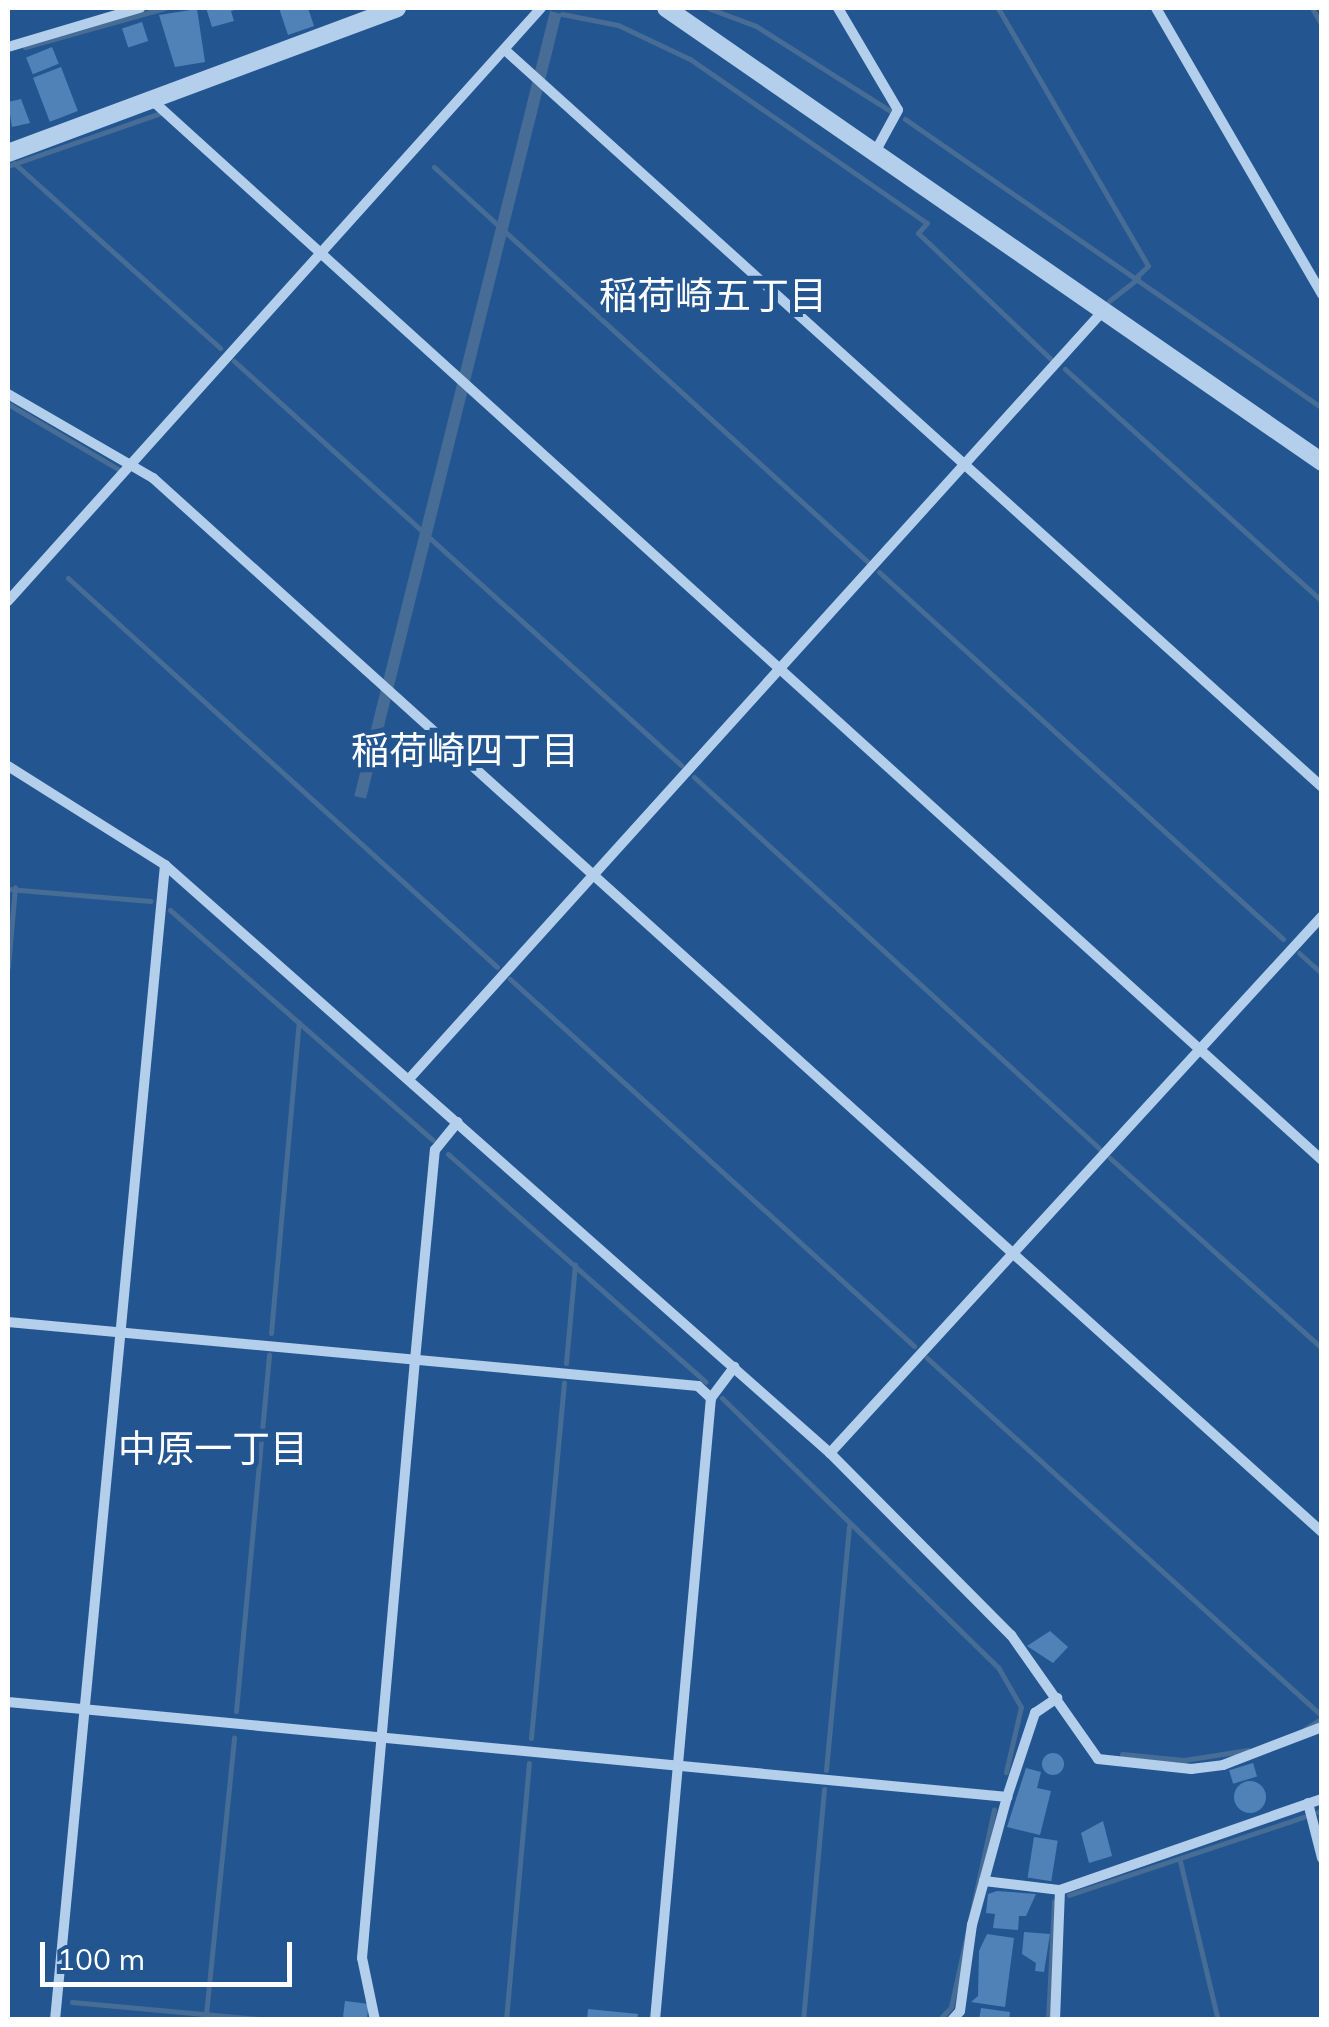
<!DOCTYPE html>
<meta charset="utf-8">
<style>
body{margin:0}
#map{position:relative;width:1329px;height:2027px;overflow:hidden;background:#235690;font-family:Mulish,"Noto Sans JP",sans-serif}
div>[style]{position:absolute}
.water>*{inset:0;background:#476c95;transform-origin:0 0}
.stream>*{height:5px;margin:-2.5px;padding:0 2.5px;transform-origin:2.5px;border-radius:2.5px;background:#476c95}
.building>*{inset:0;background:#5082b8;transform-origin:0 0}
.round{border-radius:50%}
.minor>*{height:10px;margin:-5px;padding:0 5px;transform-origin:5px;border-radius:5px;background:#b4cfec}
.tertiary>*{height:18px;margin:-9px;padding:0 9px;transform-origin:9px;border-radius:9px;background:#b4cfec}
span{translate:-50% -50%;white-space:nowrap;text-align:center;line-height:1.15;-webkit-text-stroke:10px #235690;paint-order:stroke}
.neighbourhood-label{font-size:38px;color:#fff}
.frame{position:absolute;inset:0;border:10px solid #fff;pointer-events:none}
.scale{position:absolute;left:40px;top:1942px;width:252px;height:45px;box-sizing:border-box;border:5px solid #fff;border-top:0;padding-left:12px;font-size:30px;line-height:35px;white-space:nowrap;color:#fff;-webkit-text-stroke:8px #235690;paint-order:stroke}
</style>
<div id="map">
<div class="water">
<i style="left:550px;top:11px;width:12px;height:809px;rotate:14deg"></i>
</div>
<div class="stream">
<i style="left:708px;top:8px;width:51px;rotate:20.6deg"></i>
<i style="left:756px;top:26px;width:161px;rotate:32.3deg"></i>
<i style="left:998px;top:8px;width:298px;rotate:59.8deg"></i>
<i style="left:1148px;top:266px;width:16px;rotate:137deg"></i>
<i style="left:1312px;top:8px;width:20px;rotate:60deg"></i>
<i style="left:562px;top:14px;width:57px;rotate:11.1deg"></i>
<i style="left:618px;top:25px;width:80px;rotate:25.3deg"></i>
<i style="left:690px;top:59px;width:288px;rotate:34.7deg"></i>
<i style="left:927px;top:223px;width:13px;rotate:132deg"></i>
<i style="left:918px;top:233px;width:183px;rotate:43.5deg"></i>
<i style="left:25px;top:47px;width:145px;rotate:-15.6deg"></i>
<i style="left:905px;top:119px;width:507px;rotate:34.72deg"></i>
<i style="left:14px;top:163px;width:277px;rotate:41.9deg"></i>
<i style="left:8px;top:166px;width:159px;rotate:-19.1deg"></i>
<i style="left:434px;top:167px;width:588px;rotate:42.31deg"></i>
<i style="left:1109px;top:301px;width:37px;rotate:-38deg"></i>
<i style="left:234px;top:361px;width:603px;rotate:42.11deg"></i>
<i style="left:1065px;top:369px;width:346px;rotate:42.1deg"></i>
<i style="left:8px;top:404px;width:128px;rotate:30.6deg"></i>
<i style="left:879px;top:572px;width:546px;rotate:42.25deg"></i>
<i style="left:68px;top:578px;width:579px;rotate:42.2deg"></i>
<i style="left:694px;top:777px;width:551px;rotate:42.5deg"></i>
<i style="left:8px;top:889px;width:143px;rotate:4.8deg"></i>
<i style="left:170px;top:910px;width:349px;rotate:41.2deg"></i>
<i style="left:1299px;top:953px;width:31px;rotate:42deg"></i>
<i style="left:8px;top:967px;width:80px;rotate:-85deg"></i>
<i style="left:510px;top:979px;width:546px;rotate:42.25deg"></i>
<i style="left:448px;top:1154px;width:344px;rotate:41.5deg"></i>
<i style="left:1110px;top:1158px;width:285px;rotate:41.9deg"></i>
<i style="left:271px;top:1333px;width:312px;rotate:-84.9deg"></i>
<i style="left:927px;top:1358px;width:533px;rotate:42.19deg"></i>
<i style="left:566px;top:1363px;width:99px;rotate:-84.8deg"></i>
<i style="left:722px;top:1398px;width:385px;rotate:44.3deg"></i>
<i style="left:998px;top:1667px;width:46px;rotate:60.1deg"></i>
<i style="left:1021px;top:1707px;width:67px;rotate:103deg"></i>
<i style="left:236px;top:1711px;width:358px;rotate:-84.7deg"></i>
<i style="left:1305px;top:1729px;width:20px;rotate:-33deg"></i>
<i style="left:531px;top:1738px;width:357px;rotate:-84.7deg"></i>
<i style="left:1122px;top:1754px;width:62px;rotate:5.5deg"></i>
<i style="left:1184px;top:1760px;width:65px;rotate:-8.9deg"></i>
<i style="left:826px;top:1770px;width:245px;rotate:-84.6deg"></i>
<i style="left:1318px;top:1812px;width:4px;rotate:-27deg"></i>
<i style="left:1180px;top:1861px;width:163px;rotate:76.6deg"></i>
<i style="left:1069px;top:1895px;width:248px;rotate:-18.4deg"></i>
<i style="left:72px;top:2002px;width:198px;rotate:5.2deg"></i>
<i style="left:206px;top:2014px;width:278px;rotate:-84.2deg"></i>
<i style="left:506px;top:2020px;width:258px;rotate:-84.9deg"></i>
<i style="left:803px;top:2020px;width:232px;rotate:-84.8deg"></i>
<i style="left:939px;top:2020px;width:18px;rotate:-47deg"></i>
<i style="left:951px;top:2007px;width:202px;rotate:-77.7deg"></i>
<i style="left:1048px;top:2020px;width:119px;rotate:-87.1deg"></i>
</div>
<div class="building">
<i style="clip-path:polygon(206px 8px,239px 8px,239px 9px,231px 11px,234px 21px,212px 27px)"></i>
<i style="clip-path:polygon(279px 8px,308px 8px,314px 26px,288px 35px)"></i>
<i style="clip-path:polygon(197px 9px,205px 62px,175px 67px,159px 15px)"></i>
<i style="left:142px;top:22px;width:20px;height:21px;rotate:72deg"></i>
<i style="left:52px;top:47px;width:18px;height:28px;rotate:68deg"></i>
<i style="left:61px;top:67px;width:47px;height:30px;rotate:69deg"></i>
<i style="clip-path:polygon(21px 99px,30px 123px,12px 127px,8px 102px)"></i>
<i style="clip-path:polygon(1050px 1631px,1068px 1647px,1053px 1663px,1027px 1646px)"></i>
<i class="round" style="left:1042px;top:1753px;width:22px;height:22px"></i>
<i style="left:1253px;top:1763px;width:14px;height:25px;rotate:73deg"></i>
<i style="clip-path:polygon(1026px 1768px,1041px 1772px,1037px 1788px,1051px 1791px,1040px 1835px,1007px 1827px)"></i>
<i class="round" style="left:1234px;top:1781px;width:32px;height:32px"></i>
<i style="clip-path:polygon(1103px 1821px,1112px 1856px,1089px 1863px,1081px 1833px)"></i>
<i style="left:1034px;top:1837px;width:24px;height:41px;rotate:9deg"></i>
<i style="clip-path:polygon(997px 1891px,1036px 1894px,1026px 1916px,1019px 1916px,1018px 1930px,993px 1928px,995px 1914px,986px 1913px,988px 1894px)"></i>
<i style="clip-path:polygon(1024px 1932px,1050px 1934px,1044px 1972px,1035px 1971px,1036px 1963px,1022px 1954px)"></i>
<i style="clip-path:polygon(987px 1934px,1014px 1938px,1005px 2007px,971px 2002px,978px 1996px,979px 1951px)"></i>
<i style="left:345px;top:2001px;width:24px;height:17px;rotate:7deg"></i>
<i style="clip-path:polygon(981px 2008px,1010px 2012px,1009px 2020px,979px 2020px)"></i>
<i style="clip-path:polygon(588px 2009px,638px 2014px,637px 2020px,587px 2020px)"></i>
</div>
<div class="minor">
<i style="left:838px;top:8px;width:118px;rotate:59.5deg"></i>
<i style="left:898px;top:110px;width:50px;rotate:118.6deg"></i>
<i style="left:1156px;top:8px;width:331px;rotate:59.9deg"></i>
<i style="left:8px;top:47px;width:138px;rotate:-16.5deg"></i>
<i style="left:505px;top:50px;width:1100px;rotate:42.05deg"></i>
<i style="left:155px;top:103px;width:1575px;rotate:42.17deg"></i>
<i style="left:8px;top:394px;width:168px;rotate:30.1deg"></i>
<i style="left:153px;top:478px;width:1574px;rotate:42.04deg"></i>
<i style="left:8px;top:601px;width:797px;rotate:-48.05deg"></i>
<i style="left:8px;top:766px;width:186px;rotate:32.2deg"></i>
<i style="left:165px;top:865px;width:888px;rotate:41.48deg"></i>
<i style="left:830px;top:1453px;width:257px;rotate:45.2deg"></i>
<i style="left:1011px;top:1635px;width:151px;rotate:54.9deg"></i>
<i style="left:1098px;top:1759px;width:94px;rotate:6.1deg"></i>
<i style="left:1191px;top:1769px;width:32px;rotate:-7deg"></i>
<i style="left:1223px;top:1765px;width:106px;rotate:-21deg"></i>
<i style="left:409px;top:1079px;width:1034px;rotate:-47.9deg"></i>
<i style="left:8px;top:1322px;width:693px;rotate:5.3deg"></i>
<i style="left:698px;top:1386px;width:18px;rotate:43deg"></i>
<i style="left:830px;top:1453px;width:728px;rotate:-47.5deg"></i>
<i style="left:8px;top:1702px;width:1004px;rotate:5.43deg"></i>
<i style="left:1308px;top:1803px;width:57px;rotate:75.7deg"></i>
<i style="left:984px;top:1881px;width:77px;rotate:6.8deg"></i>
<i style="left:1060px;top:1890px;width:277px;rotate:-19.2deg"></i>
<i style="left:55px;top:2020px;width:1160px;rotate:-84.56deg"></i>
<i style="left:375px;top:2020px;width:63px;rotate:-101.8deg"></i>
<i style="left:362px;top:1958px;width:600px;rotate:-84.94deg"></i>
<i style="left:415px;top:1360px;width:211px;rotate:-84.6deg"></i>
<i style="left:435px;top:1150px;width:36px;rotate:-51deg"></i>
<i style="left:655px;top:2020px;width:625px;rotate:-84.86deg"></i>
<i style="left:711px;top:1398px;width:39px;rotate:-53deg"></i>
<i style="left:952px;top:2020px;width:12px;rotate:-48deg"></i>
<i style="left:960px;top:2011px;width:87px;rotate:-82.1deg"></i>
<i style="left:972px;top:1925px;width:133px;rotate:-74.7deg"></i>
<i style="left:1007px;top:1797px;width:89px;rotate:-71.6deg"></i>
<i style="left:1035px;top:1713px;width:27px;rotate:-34deg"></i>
<i style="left:1055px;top:2020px;width:130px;rotate:-87.8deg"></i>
</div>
<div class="tertiary">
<i style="left:666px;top:8px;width:798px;rotate:34.69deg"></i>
<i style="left:8px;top:153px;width:415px;rotate:-20.4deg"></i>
</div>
<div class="neighbourhood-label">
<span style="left:713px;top:296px">稲荷崎五丁目</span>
<span style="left:465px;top:751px">稲荷崎四丁目</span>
<span style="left:213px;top:1449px">中原一丁目</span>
</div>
<div class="frame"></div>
<div class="scale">100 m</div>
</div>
